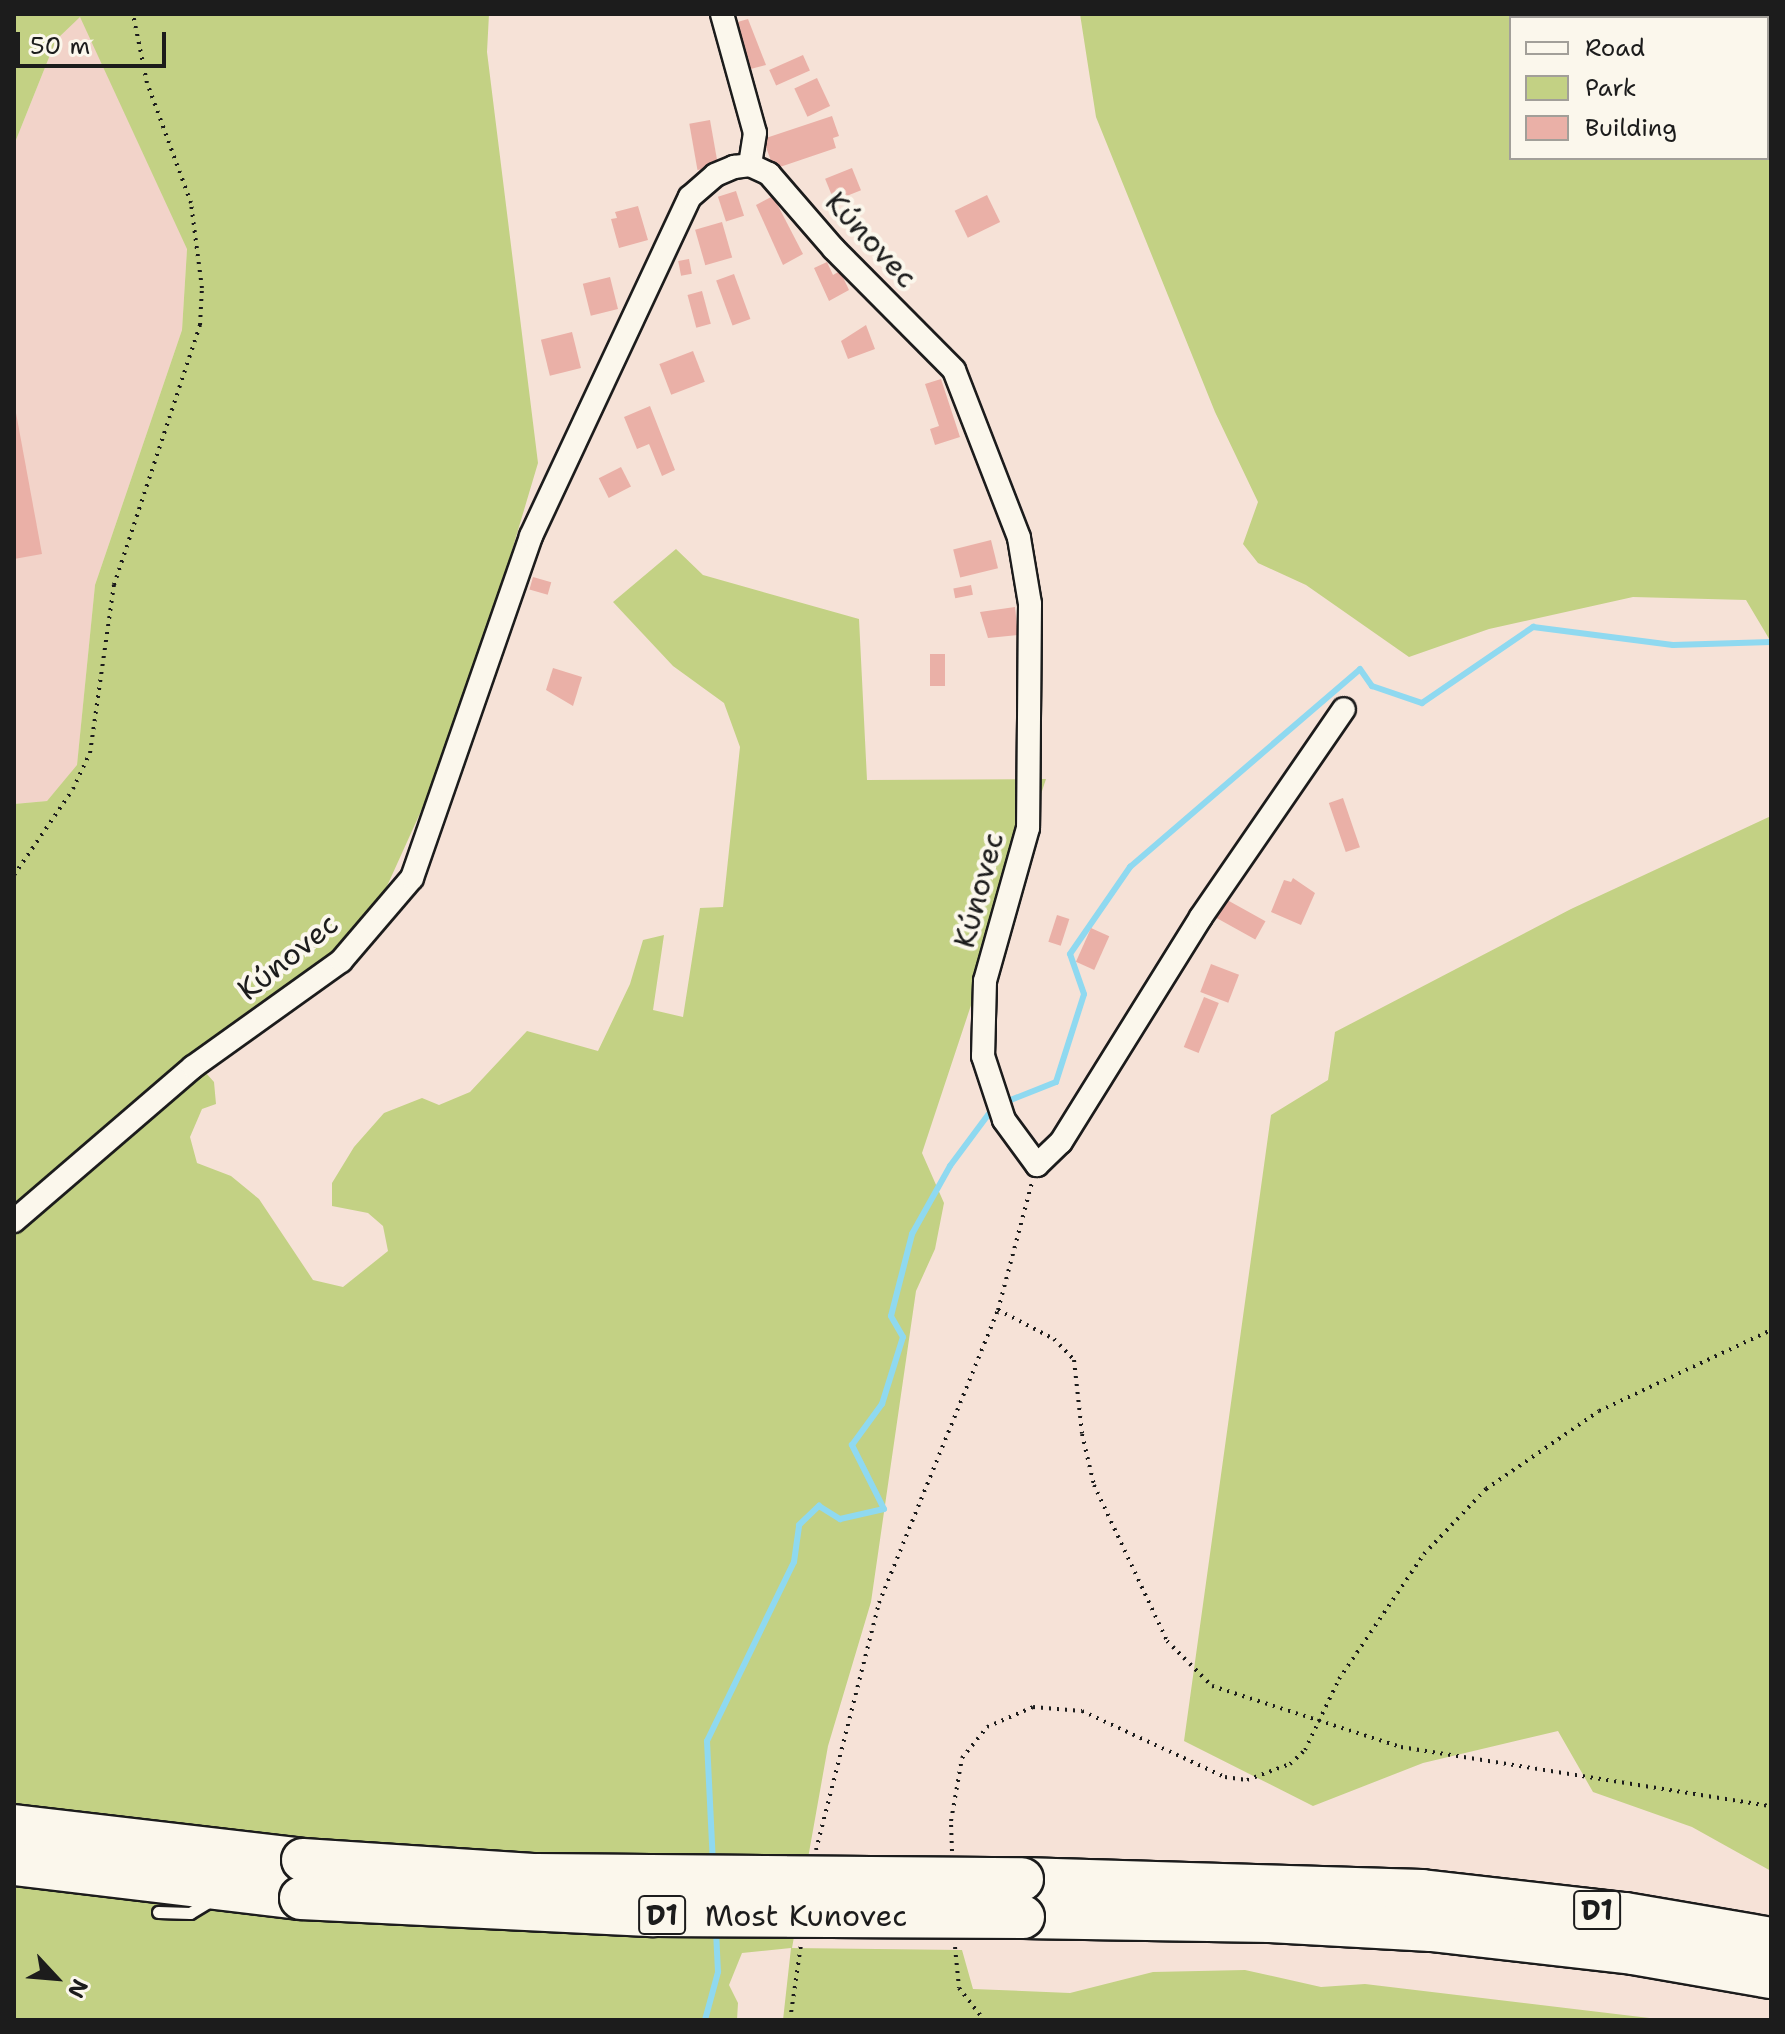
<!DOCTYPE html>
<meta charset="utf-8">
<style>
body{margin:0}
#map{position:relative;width:1785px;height:2034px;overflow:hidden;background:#f6e2d7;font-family:"Shantell Sans",sans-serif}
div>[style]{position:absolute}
.built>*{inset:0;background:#f2d3c9}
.green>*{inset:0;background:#c3d184}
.stream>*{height:6px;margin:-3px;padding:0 3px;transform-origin:3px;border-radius:3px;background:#8fd9f0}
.building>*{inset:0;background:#eab0a7;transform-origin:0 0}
.path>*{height:4px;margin-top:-2px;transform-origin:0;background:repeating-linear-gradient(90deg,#1c1c1c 0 2px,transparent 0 8px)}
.roads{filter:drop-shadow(2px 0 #1c1c1c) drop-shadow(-2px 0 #1c1c1c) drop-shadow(0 2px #1c1c1c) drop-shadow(0 -2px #1c1c1c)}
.service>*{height:11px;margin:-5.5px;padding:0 5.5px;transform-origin:5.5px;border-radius:5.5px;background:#fbf7ec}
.minor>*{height:22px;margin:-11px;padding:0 11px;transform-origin:11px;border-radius:11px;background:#fbf7ec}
.motorway>*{height:42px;margin:-21px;padding:0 21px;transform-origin:21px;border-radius:21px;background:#fbf7ec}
.bridges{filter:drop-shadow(2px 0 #1c1c1c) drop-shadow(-2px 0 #1c1c1c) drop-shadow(0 2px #1c1c1c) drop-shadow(0 -2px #1c1c1c)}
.motorway-bridge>*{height:42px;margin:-21px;padding:0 21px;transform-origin:21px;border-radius:21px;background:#fbf7ec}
span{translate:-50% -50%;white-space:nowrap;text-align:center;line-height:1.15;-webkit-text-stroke:8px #fbf7ec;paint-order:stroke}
.shield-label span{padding:2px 6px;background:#fbf7ec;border:2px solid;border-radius:6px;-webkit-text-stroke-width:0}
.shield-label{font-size:28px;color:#1c1c1c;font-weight:700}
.street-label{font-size:30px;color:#1c1c1c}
.frame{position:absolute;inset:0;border:16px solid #1c1c1c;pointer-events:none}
.legend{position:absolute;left:1509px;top:16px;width:260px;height:144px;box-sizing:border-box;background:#fbf7ec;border:2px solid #a29f99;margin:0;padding:10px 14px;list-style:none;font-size:24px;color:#1c1c1c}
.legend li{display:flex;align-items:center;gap:16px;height:40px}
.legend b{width:40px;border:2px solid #a29f99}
.north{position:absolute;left:16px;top:1938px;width:80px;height:80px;-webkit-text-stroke:6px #fbf7ec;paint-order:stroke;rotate:116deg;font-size:22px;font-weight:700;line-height:32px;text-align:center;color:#1c1c1c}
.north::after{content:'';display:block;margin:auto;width:28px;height:36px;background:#1c1c1c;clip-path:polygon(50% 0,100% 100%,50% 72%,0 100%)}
.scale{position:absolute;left:16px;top:32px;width:150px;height:36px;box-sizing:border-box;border:4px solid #1c1c1c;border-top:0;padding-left:10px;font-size:24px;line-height:28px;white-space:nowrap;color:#1c1c1c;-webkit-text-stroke:6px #fbf7ec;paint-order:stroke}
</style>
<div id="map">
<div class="built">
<i style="clip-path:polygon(80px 16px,187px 248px,182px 330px,95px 585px,77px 766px,47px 801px,14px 804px,14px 145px,56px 40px)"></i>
</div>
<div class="green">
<i style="clip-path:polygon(14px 14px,489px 14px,487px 52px,538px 463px,460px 725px,378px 906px,340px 946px,190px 1055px,214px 1082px,216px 1104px,202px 1109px,190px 1137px,197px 1163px,231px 1176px,259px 1199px,313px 1280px,343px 1287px,388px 1251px,383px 1226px,368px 1213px,332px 1206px,332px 1183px,354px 1147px,384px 1113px,422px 1098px,439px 1105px,470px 1092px,527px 1031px,598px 1051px,630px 984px,643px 940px,664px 935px,653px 1010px,683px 1017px,700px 908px,723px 907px,740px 747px,724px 703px,673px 666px,613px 602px,676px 549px,703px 575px,859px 619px,867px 780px,1046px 779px,922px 1153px,944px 1203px,935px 1249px,916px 1291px,871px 1602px,828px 1746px,792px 1948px,962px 1950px,973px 1989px,1070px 1993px,1153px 1972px,1245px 1970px,1321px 1987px,1365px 1984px,1666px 2020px,783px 2020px,791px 1948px,742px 1953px,729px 1985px,738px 2003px,737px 2020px,14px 2020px,14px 804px,47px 801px,77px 765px,95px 585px,182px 330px,187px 249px,80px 17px,56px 40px,14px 145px)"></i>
<i style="clip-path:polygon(evenodd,1080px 14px,1771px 14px,1771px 642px,1746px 600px,1633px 597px,1489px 629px,1409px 657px,1306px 585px,1258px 563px,1243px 544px,1258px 502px,1215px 412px,1096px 117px,1080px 14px,1767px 18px,1767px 158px,1511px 158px,1511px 18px,1767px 18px)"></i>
<i style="clip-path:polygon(1771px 816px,1771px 1871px,1692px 1827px,1593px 1792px,1558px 1731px,1423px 1763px,1313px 1806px,1184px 1741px,1271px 1115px,1328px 1080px,1335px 1032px,1571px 909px)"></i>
</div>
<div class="stream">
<i style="left:1003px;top:1103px;width:57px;rotate:-21.6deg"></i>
<i style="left:1056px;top:1082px;width:92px;rotate:-72.3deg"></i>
<i style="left:1084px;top:994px;width:42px;rotate:-109.3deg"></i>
<i style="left:1070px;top:954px;width:106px;rotate:-55.4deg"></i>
<i style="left:1130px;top:867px;width:303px;rotate:-40.7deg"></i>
<i style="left:1360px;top:669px;width:21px;rotate:55deg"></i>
<i style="left:1372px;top:686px;width:53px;rotate:18.8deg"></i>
<i style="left:1422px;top:703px;width:135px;rotate:-34.4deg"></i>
<i style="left:1533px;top:627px;width:141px;rotate:7.3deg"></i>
<i style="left:1673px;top:645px;width:98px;rotate:-1.8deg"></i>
<i style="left:713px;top:1864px;width:123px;rotate:-92.8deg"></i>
<i style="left:707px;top:1741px;width:199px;rotate:-64.1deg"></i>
<i style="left:794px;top:1562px;width:37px;rotate:-82deg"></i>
<i style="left:799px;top:1525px;width:28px;rotate:-44deg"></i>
<i style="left:819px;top:1506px;width:25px;rotate:32deg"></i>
<i style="left:840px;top:1519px;width:45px;rotate:-12.8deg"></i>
<i style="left:884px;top:1509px;width:72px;rotate:-116.6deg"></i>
<i style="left:852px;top:1445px;width:51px;rotate:-53.8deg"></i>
<i style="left:882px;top:1404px;width:70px;rotate:-72.6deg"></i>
<i style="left:903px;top:1337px;width:24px;rotate:-120deg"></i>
<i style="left:891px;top:1316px;width:85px;rotate:-75.6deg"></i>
<i style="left:912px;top:1234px;width:78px;rotate:-60.8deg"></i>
<i style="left:950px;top:1166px;width:72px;rotate:-53.4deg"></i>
<i style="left:705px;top:2020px;width:50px;rotate:-74.8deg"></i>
<i style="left:718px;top:1972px;width:41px;rotate:-92.8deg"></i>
</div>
<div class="building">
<i style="clip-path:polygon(748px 19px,766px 65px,739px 72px,727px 25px)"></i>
<i style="left:803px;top:55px;width:17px;height:37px;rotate:66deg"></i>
<i style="left:817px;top:78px;width:31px;height:25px;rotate:65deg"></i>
<i style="clip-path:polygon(832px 116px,839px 136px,833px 138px,836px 148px,774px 169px,763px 139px)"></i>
<i style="left:710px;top:120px;width:47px;height:21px;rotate:80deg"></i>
<i style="left:852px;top:168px;width:24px;height:29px;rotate:68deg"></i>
<i style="left:736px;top:191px;width:26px;height:19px;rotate:72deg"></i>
<i style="left:987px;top:195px;width:30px;height:36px;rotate:64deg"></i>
<i style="clip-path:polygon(773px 196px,803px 254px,783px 265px,756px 205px)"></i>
<i style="clip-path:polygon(638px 206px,648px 240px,619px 248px,611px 219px,617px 218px,615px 212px)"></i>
<i style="left:722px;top:222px;width:37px;height:28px;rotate:74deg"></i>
<i style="left:689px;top:259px;width:15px;height:11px;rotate:79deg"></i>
<i style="clip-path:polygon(827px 262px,833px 275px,840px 271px,849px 290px,829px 301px,814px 268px)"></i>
<i style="left:734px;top:274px;width:48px;height:19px;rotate:70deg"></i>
<i style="left:610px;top:277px;width:33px;height:28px;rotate:76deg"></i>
<i style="left:702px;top:291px;width:34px;height:15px;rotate:75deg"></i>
<i style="clip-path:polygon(866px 325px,875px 349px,848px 359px,841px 341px)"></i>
<i style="left:572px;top:332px;width:37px;height:32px;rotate:76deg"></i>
<i style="left:693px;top:351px;width:33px;height:36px;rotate:69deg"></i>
<i style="clip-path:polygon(941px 379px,960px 437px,935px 445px,930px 429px,939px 426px,925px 384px)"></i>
<i style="clip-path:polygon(14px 402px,42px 554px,14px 559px)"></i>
<i style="clip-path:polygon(650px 406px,675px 470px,662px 476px,649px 444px,637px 449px,624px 417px)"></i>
<i style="left:621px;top:467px;width:22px;height:25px;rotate:63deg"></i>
<i style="left:991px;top:540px;width:29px;height:39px;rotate:76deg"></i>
<i style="left:533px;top:577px;width:19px;height:13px;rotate:16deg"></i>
<i style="left:971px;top:585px;width:10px;height:18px;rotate:79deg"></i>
<i style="clip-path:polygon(1015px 607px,1018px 635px,988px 638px,980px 612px)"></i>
<i style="left:930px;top:654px;width:15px;height:32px"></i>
<i style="clip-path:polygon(553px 668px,582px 677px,573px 706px,546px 690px)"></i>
<i style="left:1343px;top:798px;width:52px;height:15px;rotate:71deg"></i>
<i style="clip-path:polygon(1293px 878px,1315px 893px,1301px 925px,1271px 912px,1284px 880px,1291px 882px)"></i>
<i style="left:1220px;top:896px;width:52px;height:21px;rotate:29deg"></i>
<i style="left:1057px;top:915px;width:13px;height:28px;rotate:18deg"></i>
<i style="left:1091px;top:928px;width:20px;height:37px;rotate:24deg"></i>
<i style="left:1211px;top:964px;width:30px;height:30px;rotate:21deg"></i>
<i style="left:1204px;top:997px;width:16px;height:54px;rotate:22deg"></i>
</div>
<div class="path">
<i style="left:14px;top:875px;width:104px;rotate:-55.5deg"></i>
<i style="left:73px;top:789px;width:40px;rotate:-65deg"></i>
<i style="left:90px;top:753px;width:170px;rotate:-81.9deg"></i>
<i style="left:114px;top:585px;width:274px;rotate:-71.7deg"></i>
<i style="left:200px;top:325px;width:37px;rotate:-87deg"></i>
<i style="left:202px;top:288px;width:86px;rotate:-97.4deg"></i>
<i style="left:191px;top:203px;width:128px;rotate:-110.1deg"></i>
<i style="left:147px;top:83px;width:70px;rotate:-101.5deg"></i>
<i style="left:998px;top:1310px;width:63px;rotate:27.4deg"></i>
<i style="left:1054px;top:1339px;width:29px;rotate:46deg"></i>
<i style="left:1074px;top:1360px;width:74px;rotate:83.8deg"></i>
<i style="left:1082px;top:1434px;width:52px;rotate:76.8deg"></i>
<i style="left:1094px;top:1485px;width:172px;rotate:64.9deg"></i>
<i style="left:1167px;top:1641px;width:64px;rotate:45deg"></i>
<i style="left:1212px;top:1686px;width:199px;rotate:17.9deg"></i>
<i style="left:1401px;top:1747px;width:375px;rotate:9.1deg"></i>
<i style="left:816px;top:1850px;width:255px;rotate:-75.7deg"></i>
<i style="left:879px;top:1603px;width:316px;rotate:-67.9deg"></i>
<i style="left:998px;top:1310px;width:132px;rotate:-75.1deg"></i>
<i style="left:952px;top:1851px;width:30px;rotate:-92deg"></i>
<i style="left:951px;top:1821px;width:64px;rotate:-80.1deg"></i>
<i style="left:962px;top:1758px;width:40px;rotate:-51deg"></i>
<i style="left:987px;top:1727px;width:50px;rotate:-23.5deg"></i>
<i style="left:1033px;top:1707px;width:49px;rotate:4.7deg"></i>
<i style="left:1082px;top:1711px;width:157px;rotate:24.8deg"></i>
<i style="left:1225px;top:1777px;width:22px;rotate:8deg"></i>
<i style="left:1247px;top:1780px;width:46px;rotate:-20.4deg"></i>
<i style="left:1290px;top:1764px;width:21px;rotate:-43deg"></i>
<i style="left:1305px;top:1750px;width:79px;rotate:-64.4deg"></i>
<i style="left:1339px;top:1679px;width:151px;rotate:-55.8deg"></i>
<i style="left:1424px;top:1554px;width:90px;rotate:-46.4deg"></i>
<i style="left:1486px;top:1489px;width:137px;rotate:-34.6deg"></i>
<i style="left:1599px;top:1411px;width:190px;rotate:-25.2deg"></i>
<i style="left:955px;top:1947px;width:41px;rotate:84.4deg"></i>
<i style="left:959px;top:1988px;width:41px;rotate:52deg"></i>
<i style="left:790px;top:2020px;width:76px;rotate:-81.7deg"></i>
</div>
<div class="roads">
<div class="service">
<i style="left:158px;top:1912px;width:32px;rotate:2deg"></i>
<i style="left:190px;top:1913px;width:26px;rotate:-31deg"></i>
</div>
<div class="minor">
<i style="left:722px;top:14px;width:123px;rotate:74.5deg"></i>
<i style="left:755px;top:133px;width:32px;rotate:99deg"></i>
<i style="left:14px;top:1221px;width:236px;rotate:-40.7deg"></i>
<i style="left:193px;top:1067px;width:182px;rotate:-35.6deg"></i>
<i style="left:341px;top:961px;width:109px;rotate:-49.5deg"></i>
<i style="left:412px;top:878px;width:362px;rotate:-70.8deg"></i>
<i style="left:531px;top:536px;width:374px;rotate:-64.9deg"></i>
<i style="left:690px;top:197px;width:33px;rotate:-41deg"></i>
<i style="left:715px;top:175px;width:21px;rotate:-23deg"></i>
<i style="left:734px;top:167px;width:16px;rotate:-7deg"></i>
<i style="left:750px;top:165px;width:21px;rotate:25deg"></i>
<i style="left:769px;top:174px;width:99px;rotate:49.1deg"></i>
<i style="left:834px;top:249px;width:170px;rotate:45.2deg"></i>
<i style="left:954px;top:370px;width:180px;rotate:68.8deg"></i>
<i style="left:1019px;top:538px;width:67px;rotate:80.5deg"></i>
<i style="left:1030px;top:604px;width:224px;rotate:90.5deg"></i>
<i style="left:1028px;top:828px;width:159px;rotate:105.7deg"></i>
<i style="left:985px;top:981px;width:75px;rotate:91.5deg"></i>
<i style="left:983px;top:1056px;width:67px;rotate:71.8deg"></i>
<i style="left:1004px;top:1120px;width:56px;rotate:53.7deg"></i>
<i style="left:1037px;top:1165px;width:33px;rotate:-44deg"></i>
<i style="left:1061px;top:1142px;width:265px;rotate:-58.1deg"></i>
<i style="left:1201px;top:917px;width:252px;rotate:-55.5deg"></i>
</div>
<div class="motorway">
<i style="left:14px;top:1826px;width:291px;rotate:6.7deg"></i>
<i style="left:14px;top:1864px;width:289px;rotate:6.8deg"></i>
<i style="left:1022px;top:1879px;width:400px;rotate:1.7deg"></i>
<i style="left:1422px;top:1891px;width:204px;rotate:6.5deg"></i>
<i style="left:1625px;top:1914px;width:148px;rotate:9.7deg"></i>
<i style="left:1023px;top:1917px;width:247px;rotate:0.9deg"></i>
<i style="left:1270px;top:1921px;width:161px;rotate:3.2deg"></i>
<i style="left:1431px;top:1930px;width:203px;rotate:6.5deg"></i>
<i style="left:1633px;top:1953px;width:140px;rotate:9.9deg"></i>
</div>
</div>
<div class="bridges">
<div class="motorway-bridge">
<i style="left:303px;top:1860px;width:234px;rotate:3.7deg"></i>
<i style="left:537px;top:1875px;width:485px;rotate:0.5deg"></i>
<i style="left:301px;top:1898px;width:353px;rotate:2.8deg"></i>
<i style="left:654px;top:1915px;width:369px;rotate:0.3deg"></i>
</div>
</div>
<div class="shield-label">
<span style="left:1597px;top:1910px">D1</span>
<span style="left:662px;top:1915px">D1</span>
</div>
<div class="street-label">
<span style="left:871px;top:240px;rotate:47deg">Kúnovec</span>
<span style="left:979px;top:890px;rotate:-75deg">Kúnovec</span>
<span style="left:288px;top:957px;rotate:-39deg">Kúnovec</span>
<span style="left:806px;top:1916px">Most Kunovec</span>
</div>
<div class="frame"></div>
<ul class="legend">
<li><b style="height:10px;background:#fbf7ec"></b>Road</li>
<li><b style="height:22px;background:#c3d184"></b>Park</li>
<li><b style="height:22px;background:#eab0a7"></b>Building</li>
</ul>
<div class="north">N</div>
<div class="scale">50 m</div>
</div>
